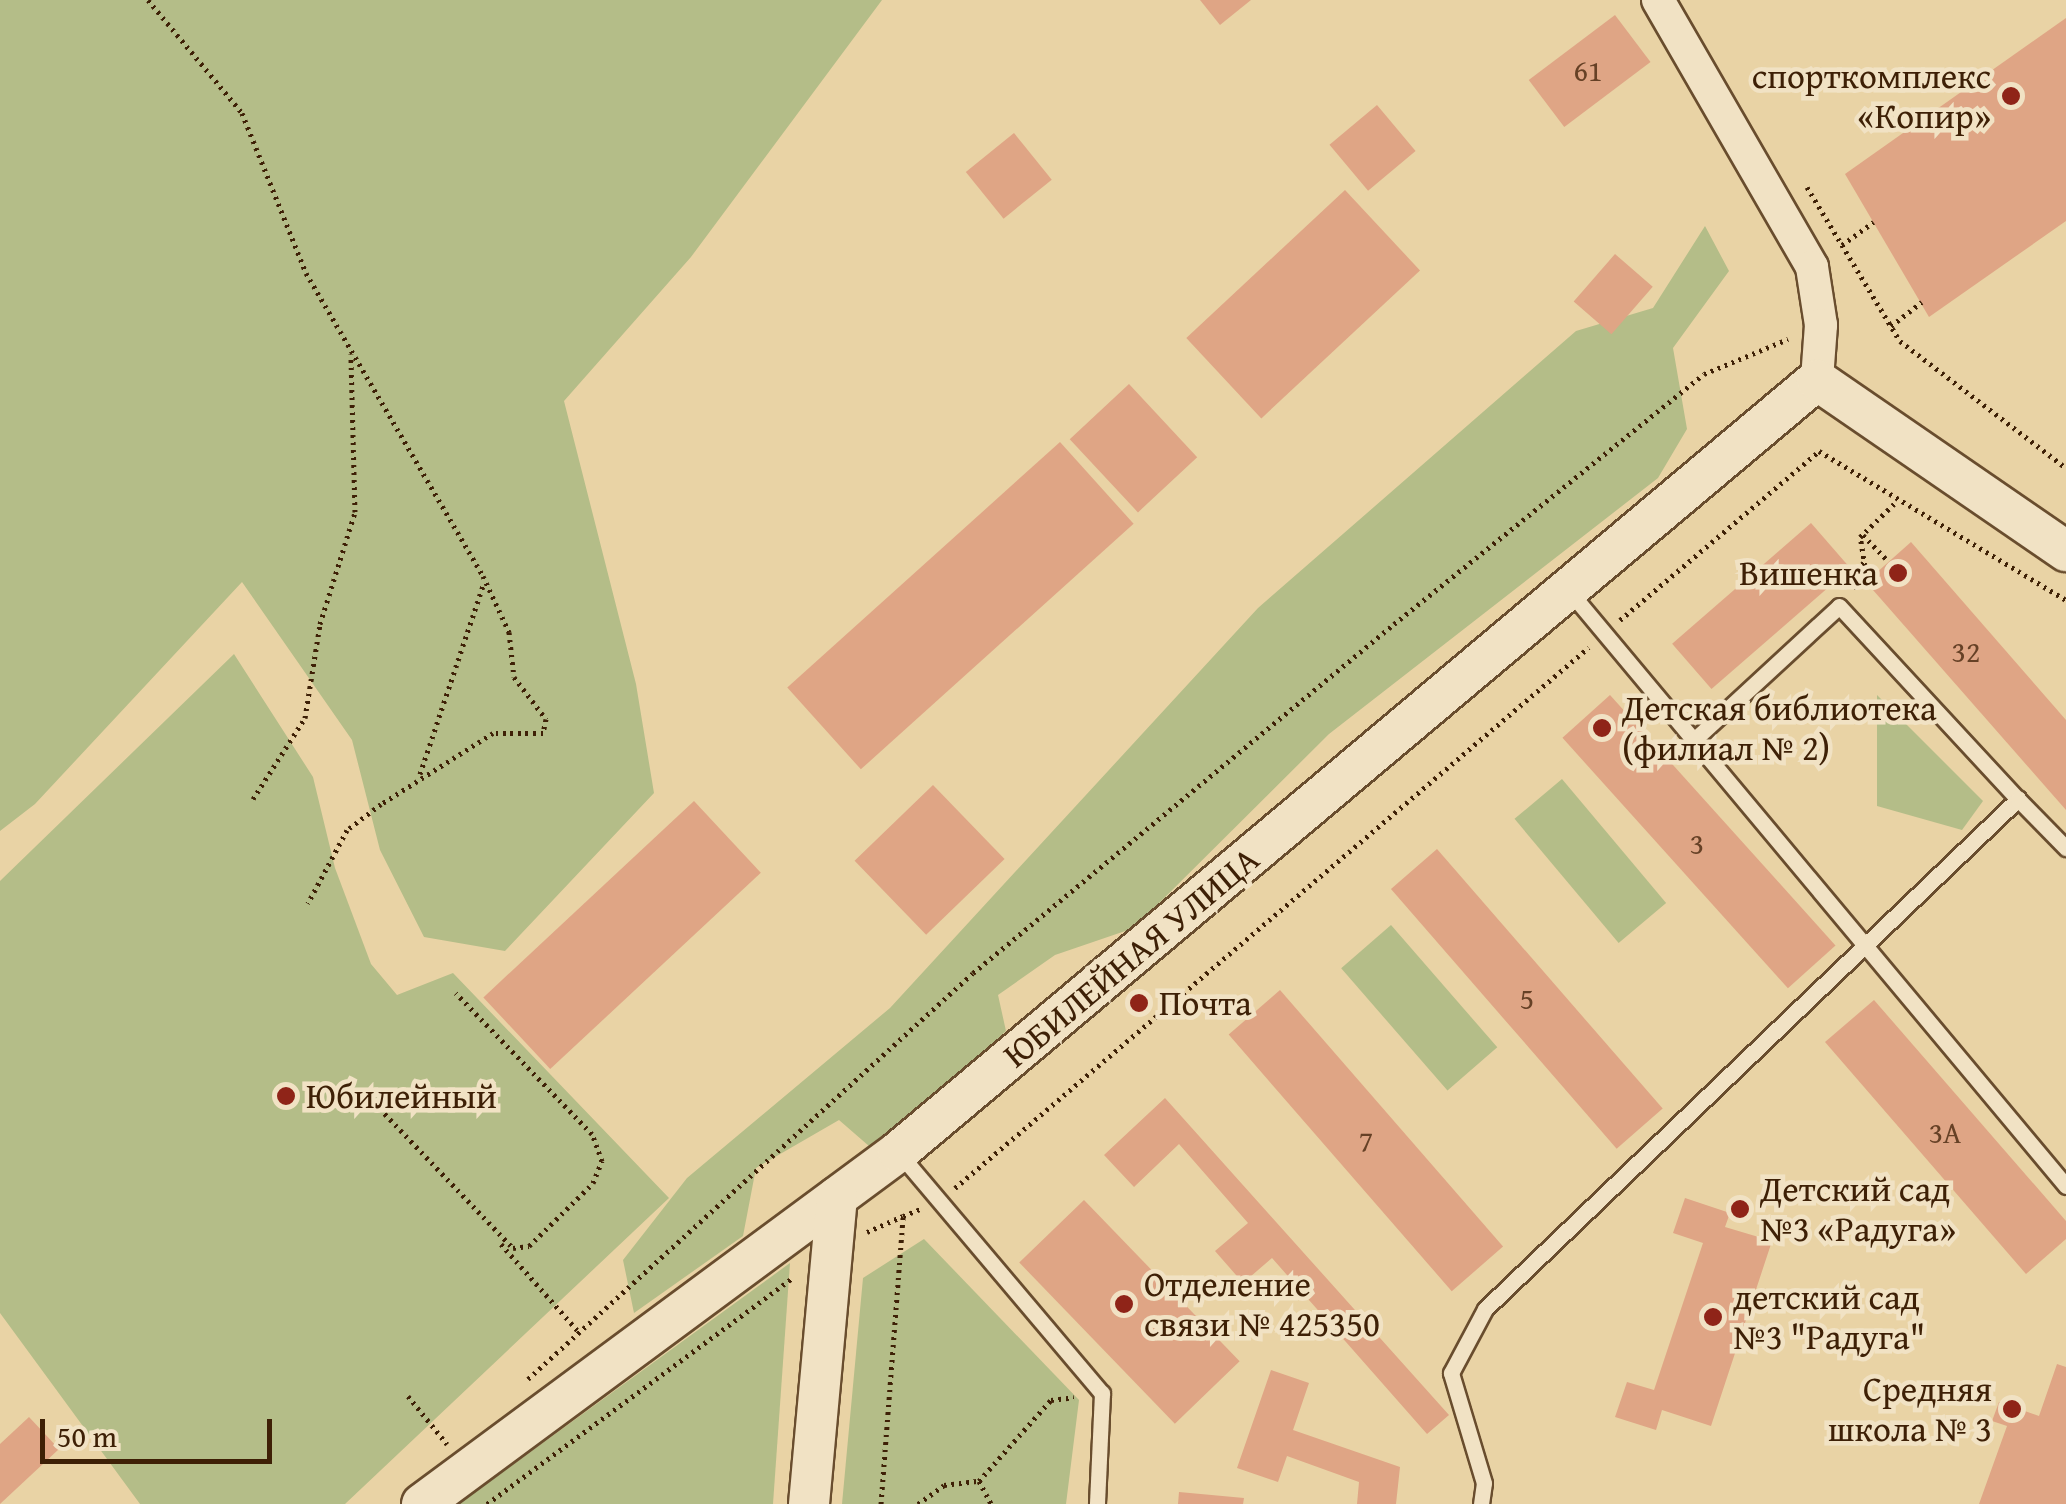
<!DOCTYPE html>
<meta charset="utf-8">
<style>
body{margin:0}
#map{position:relative;width:2066px;height:1504px;overflow:hidden;background:#e9d3a5;font-family:"Gentium Book Plus",serif}
div>[style]{position:absolute}
.green>*{inset:0;background:#b4bd88;transform-origin:0 0}
.building>*{inset:0;background:#dfa585;transform-origin:0 0}
.path>*{height:5px;margin-top:-2.5px;transform-origin:0;background:repeating-linear-gradient(90deg,#3e2006 0 2.5px,transparent 0 7.5px)}
.roads{filter:drop-shadow(2px 0 #694d2e) drop-shadow(-2px 0 #694d2e) drop-shadow(0 2px #694d2e) drop-shadow(0 -2px #694d2e)}
.service>*{height:15px;margin:-7.5px;padding:0 7.5px;transform-origin:7.5px;border-radius:7.5px;background:#f1e2c4}
.minor>*{height:32px;margin:-16px;padding:0 16px;transform-origin:16px;border-radius:16px;background:#f1e2c4}
.tertiary>*{height:40px;margin:-20px;padding:0 20px;transform-origin:20px;border-radius:20px;background:#f1e2c4}
.dots>*{width:28px;height:28px;translate:-50% -50%;box-sizing:border-box;border:5px solid #f1e2c4;border-radius:50%}
span{translate:-50% -50%;white-space:nowrap;text-align:center;line-height:1.15;-webkit-text-stroke:9px #f1e2c4;paint-order:stroke}
.number-label{font-size:30px;color:#664126}
.number-label span{-webkit-text-stroke-width:0}
.poi-label{font-size:35px;color:#3e2006}
.right{translate:-100% -50%;text-align:right}
.left{translate:0 -50%;text-align:left}
.street-label{font-size:35px;color:#3e2006}
.scale{position:absolute;left:40px;top:1419px;width:232px;height:45px;box-sizing:border-box;border:5px solid #3e2006;border-top:0;padding-left:12px;font-size:30px;line-height:35px;white-space:nowrap;color:#3e2006;-webkit-text-stroke:8px #f1e2c4;paint-order:stroke}
</style>
<div id="map">
<div class="green">
<i style="clip-path:polygon(0 0,882px 0,691px 257px,564px 401px,636px 684px,654px 793px,505px 951px,424px 937px,380px 850px,352px 740px,242px 582px,35px 804px,0 831px)"></i>
<i style="clip-path:polygon(1705px 226px,1729px 271px,1673px 348px,1687px 429px,1658px 478px,1329px 734px,1134px 928px,1055px 955px,998px 995px,1006px 1031px,877px 1153px,839px 1120px,756px 1168px,743px 1236px,634px 1313px,623px 1260px,687px 1178px,890px 1008px,1258px 608px,1576px 331px,1653px 308px)"></i>
<i style="clip-path:polygon(234px 654px,313px 777px,335px 868px,371px 964px,397px 995px,453px 973px,669px 1198px,345px 1504px,140px 1504px,0 1313px,0 881px)"></i>
<i style="clip-path:polygon(1877px 695px,1983px 801px,1962px 830px,1877px 806px)"></i>
<i style="left:1562px;top:779px;width:162px;height:62px;rotate:50deg"></i>
<i style="left:1391px;top:925px;width:162px;height:66px;rotate:49deg"></i>
<i style="clip-path:polygon(924px 1239px,1079px 1400px,1066px 1504px,842px 1504px,863px 1278px)"></i>
<i style="clip-path:polygon(790px 1263px,773px 1504px,459px 1504px)"></i>
</div>
<div class="building">
<i style="clip-path:polygon(1200px 0,1251px 0,1220px 25px)"></i>
<i style="left:1615px;top:15px;width:59px;height:108px;rotate:53deg"></i>
<i style="clip-path:polygon(2066px 18px,2066px 221px,1929px 317px,1845px 174px)"></i>
<i style="left:1377px;top:105px;width:60px;height:62px;rotate:50deg"></i>
<i style="left:1014px;top:133px;width:60px;height:62px;rotate:51deg"></i>
<i style="left:1345px;top:190px;width:110px;height:217px;rotate:47deg"></i>
<i style="left:1615px;top:254px;width:50px;height:63px;rotate:41deg"></i>
<i style="left:1129px;top:384px;width:100px;height:81px;rotate:47deg"></i>
<i style="left:1060px;top:442px;width:110px;height:367px;rotate:48deg"></i>
<i style="left:1811px;top:523px;width:60px;height:184px;rotate:49deg"></i>
<i style="clip-path:polygon(1911px 542px,2066px 720px,2066px 810px,1866px 582px)"></i>
<i style="left:1610px;top:695px;width:337px;height:64px;rotate:48deg"></i>
<i style="left:933px;top:785px;width:103px;height:109px;rotate:46deg"></i>
<i style="left:694px;top:801px;width:98px;height:288px;rotate:47deg"></i>
<i style="left:1437px;top:849px;width:344px;height:61px;rotate:49deg"></i>
<i style="left:1280px;top:990px;width:340px;height:68px;rotate:49deg"></i>
<i style="clip-path:polygon(1874px 1000px,2066px 1221px,2066px 1239px,2026px 1274px,1825px 1042px)"></i>
<i style="clip-path:polygon(1165px 1098px,1449px 1415px,1427px 1434px,1272px 1258px,1243px 1283px,1215px 1251px,1248px 1223px,1179px 1144px,1134px 1187px,1104px 1155px)"></i>
<i style="clip-path:polygon(1685px 1198px,1730px 1213px,1725px 1227px,1772px 1241px,1711px 1426px,1662px 1410px,1656px 1430px,1615px 1417px,1627px 1382px,1654px 1390px,1703px 1243px,1673px 1233px)"></i>
<i style="left:1084px;top:1200px;width:224px;height:90px;rotate:46deg"></i>
<i style="clip-path:polygon(2057px 1364px,2066px 1367px,2066px 1504px,1979px 1504px,2007px 1426px,1992px 1421px,1999px 1402px,2039px 1416px)"></i>
<i style="clip-path:polygon(1271px 1370px,1309px 1383px,1293px 1430px,1400px 1467px,1396px 1504px,1357px 1504px,1359px 1482px,1287px 1456px,1278px 1482px,1237px 1468px)"></i>
<i style="clip-path:polygon(29px 1417px,59px 1449px,0 1504px,0 1444px)"></i>
<i style="clip-path:polygon(1179px 1492px,1244px 1498px,1243px 1504px,1178px 1504px)"></i>
</div>
<div class="path">
<i style="left:148px;top:0;width:147px;rotate:50.2deg"></i>
<i style="left:242px;top:113px;width:172px;rotate:68.2deg"></i>
<i style="left:306px;top:273px;width:351px;rotate:59.7deg"></i>
<i style="left:483px;top:576px;width:62px;rotate:65.1deg"></i>
<i style="left:509px;top:632px;width:45px;rotate:83.7deg"></i>
<i style="left:514px;top:677px;width:53px;rotate:52.7deg"></i>
<i style="left:546px;top:719px;width:14px;rotate:102deg"></i>
<i style="left:543px;top:733px;width:50px;rotate:180deg"></i>
<i style="left:493px;top:733px;width:133px;rotate:147.6deg"></i>
<i style="left:381px;top:804px;width:43px;rotate:142.6deg"></i>
<i style="left:347px;top:830px;width:83px;rotate:118.1deg"></i>
<i style="left:1807px;top:187px;width:180px;rotate:58.9deg"></i>
<i style="left:1900px;top:341px;width:209px;rotate:37.4deg"></i>
<i style="left:1842px;top:245px;width:39px;rotate:-36deg"></i>
<i style="left:1891px;top:326px;width:39px;rotate:-38deg"></i>
<i style="left:1863px;top:535px;width:37px;rotate:46deg"></i>
<i style="left:1847px;top:581px;width:25px;rotate:-48deg"></i>
<i style="left:1853px;top:588px;width:20px;rotate:-49deg"></i>
<i style="left:1866px;top:573px;width:36px;rotate:-99deg"></i>
<i style="left:1860px;top:537px;width:50px;rotate:-44.2deg"></i>
<i style="left:1620px;top:620px;width:261px;rotate:-40.3deg"></i>
<i style="left:1819px;top:451px;width:288px;rotate:31.1deg"></i>
<i style="left:420px;top:774px;width:201px;rotate:-71.5deg"></i>
<i style="left:253px;top:799px;width:96px;rotate:-57.3deg"></i>
<i style="left:305px;top:718px;width:95px;rotate:-80.9deg"></i>
<i style="left:320px;top:624px;width:117px;rotate:-72.6deg"></i>
<i style="left:355px;top:512px;width:158px;rotate:-91.5deg"></i>
<i style="left:364px;top:1092px;width:216px;rotate:46.3deg"></i>
<i style="left:513px;top:1248px;width:16px;rotate:-7deg"></i>
<i style="left:529px;top:1246px;width:90px;rotate:-44.5deg"></i>
<i style="left:593px;top:1183px;width:24px;rotate:-68deg"></i>
<i style="left:602px;top:1161px;width:29px;rotate:-110deg"></i>
<i style="left:592px;top:1134px;width:196px;rotate:-134deg"></i>
<i style="left:955px;top:1188px;width:833px;rotate:-40.47deg"></i>
<i style="left:867px;top:1232px;width:39px;rotate:-24deg"></i>
<i style="left:501px;top:1244px;width:116px;rotate:48.5deg"></i>
<i style="left:528px;top:1379px;width:602px;rotate:-42.38deg"></i>
<i style="left:973px;top:973px;width:547px;rotate:-39.66deg"></i>
<i style="left:1394px;top:624px;width:398px;rotate:-38.9deg"></i>
<i style="left:1704px;top:374px;width:91px;rotate:-22.6deg"></i>
<i style="left:408px;top:1396px;width:62px;rotate:50.9deg"></i>
<i style="left:979px;top:1481px;width:26px;rotate:62deg"></i>
<i style="left:487px;top:1504px;width:382px;rotate:-36.5deg"></i>
<i style="left:881px;top:1504px;width:289px;rotate:-85.6deg"></i>
<i style="left:903px;top:1216px;width:18px;rotate:-22deg"></i>
<i style="left:918px;top:1504px;width:32px;rotate:-36deg"></i>
<i style="left:944px;top:1485px;width:35px;rotate:-7deg"></i>
<i style="left:979px;top:1481px;width:108px;rotate:-48.4deg"></i>
<i style="left:1051px;top:1400px;width:23px;rotate:-7deg"></i>
</div>
<div class="roads">
<div class="service">
<i style="left:1570px;top:592px;width:774px;rotate:50.14deg"></i>
<i style="left:1694px;top:740px;width:197px;rotate:-42.7deg"></i>
<i style="left:1839px;top:606px;width:263px;rotate:47.2deg"></i>
<i style="left:898px;top:1152px;width:316px;rotate:49.8deg"></i>
<i style="left:1102px;top:1393px;width:111px;rotate:92.6deg"></i>
<i style="left:1481px;top:1504px;width:21px;rotate:-82deg"></i>
<i style="left:1484px;top:1483px;width:115px;rotate:-106.7deg"></i>
<i style="left:1451px;top:1373px;width:72px;rotate:-62deg"></i>
<i style="left:1485px;top:1309px;width:738px;rotate:-43.74deg"></i>
<i style="left:2018px;top:799px;width:69px;rotate:45.6deg"></i>
</div>
<div class="minor">
<i style="left:1658px;top:0;width:308px;rotate:60deg"></i>
<i style="left:1812px;top:267px;width:59px;rotate:81.2deg"></i>
<i style="left:1821px;top:325px;width:55px;rotate:94.2deg"></i>
</div>
<div class="tertiary">
<i style="left:422px;top:1504px;width:592px;rotate:-36.48deg"></i>
<i style="left:898px;top:1152px;width:1200px;rotate:-40.03deg"></i>
<i style="left:1817px;top:380px;width:302px;rotate:34.5deg"></i>
<i style="left:809px;top:1504px;width:308px;rotate:-84.8deg"></i>
</div>
</div>
<div class="dots">
<i style="left:2011px;top:96px;background:#8f2418"></i>
<i style="left:1898px;top:573px;background:#8f2418"></i>
<i style="left:1602px;top:728px;background:#8f2418"></i>
<i style="left:1139px;top:1003px;background:#8f2418"></i>
<i style="left:286px;top:1096px;background:#8f2418"></i>
<i style="left:1740px;top:1209px;background:#8f2418"></i>
<i style="left:1124px;top:1304px;background:#8f2418"></i>
<i style="left:1713px;top:1317px;background:#8f2418"></i>
<i style="left:2012px;top:1409px;background:#8f2418"></i>
</div>
<div class="number-label">
<span style="left:1588px;top:70px">61</span>
<span style="left:1966px;top:651px">32</span>
<span style="left:1697px;top:843px">3</span>
<span style="left:1527px;top:998px">5</span>
<span style="left:1945px;top:1132px">3А</span>
<span style="left:1366px;top:1140px">7</span>
</div>
<div class="poi-label">
<span class="right" style="left:1991px;top:96px">спорткомплекс<br>«Копир»</span>
<span class="right" style="left:1878px;top:573px">Вишенка</span>
<span class="left" style="left:1622px;top:728px">Детская библиотека<br>(филиал № 2)</span>
<span class="left" style="left:1159px;top:1003px">Почта</span>
<span class="left" style="left:306px;top:1096px">Юбилейный</span>
<span class="left" style="left:1760px;top:1209px">Детский сад<br>№3 «Радуга»</span>
<span class="left" style="left:1144px;top:1304px">Отделение<br>связи № 425350</span>
<span class="left" style="left:1733px;top:1317px">детский сад<br>№3 "Радуга"</span>
<span class="right" style="left:1992px;top:1409px">Средняя<br>школа № 3</span>
</div>
<div class="street-label">
<span style="left:1131px;top:957px;rotate:-40deg">ЮБИЛЕЙНАЯ УЛИЦА</span>
</div>
<div class="scale">50 m</div>
</div>
